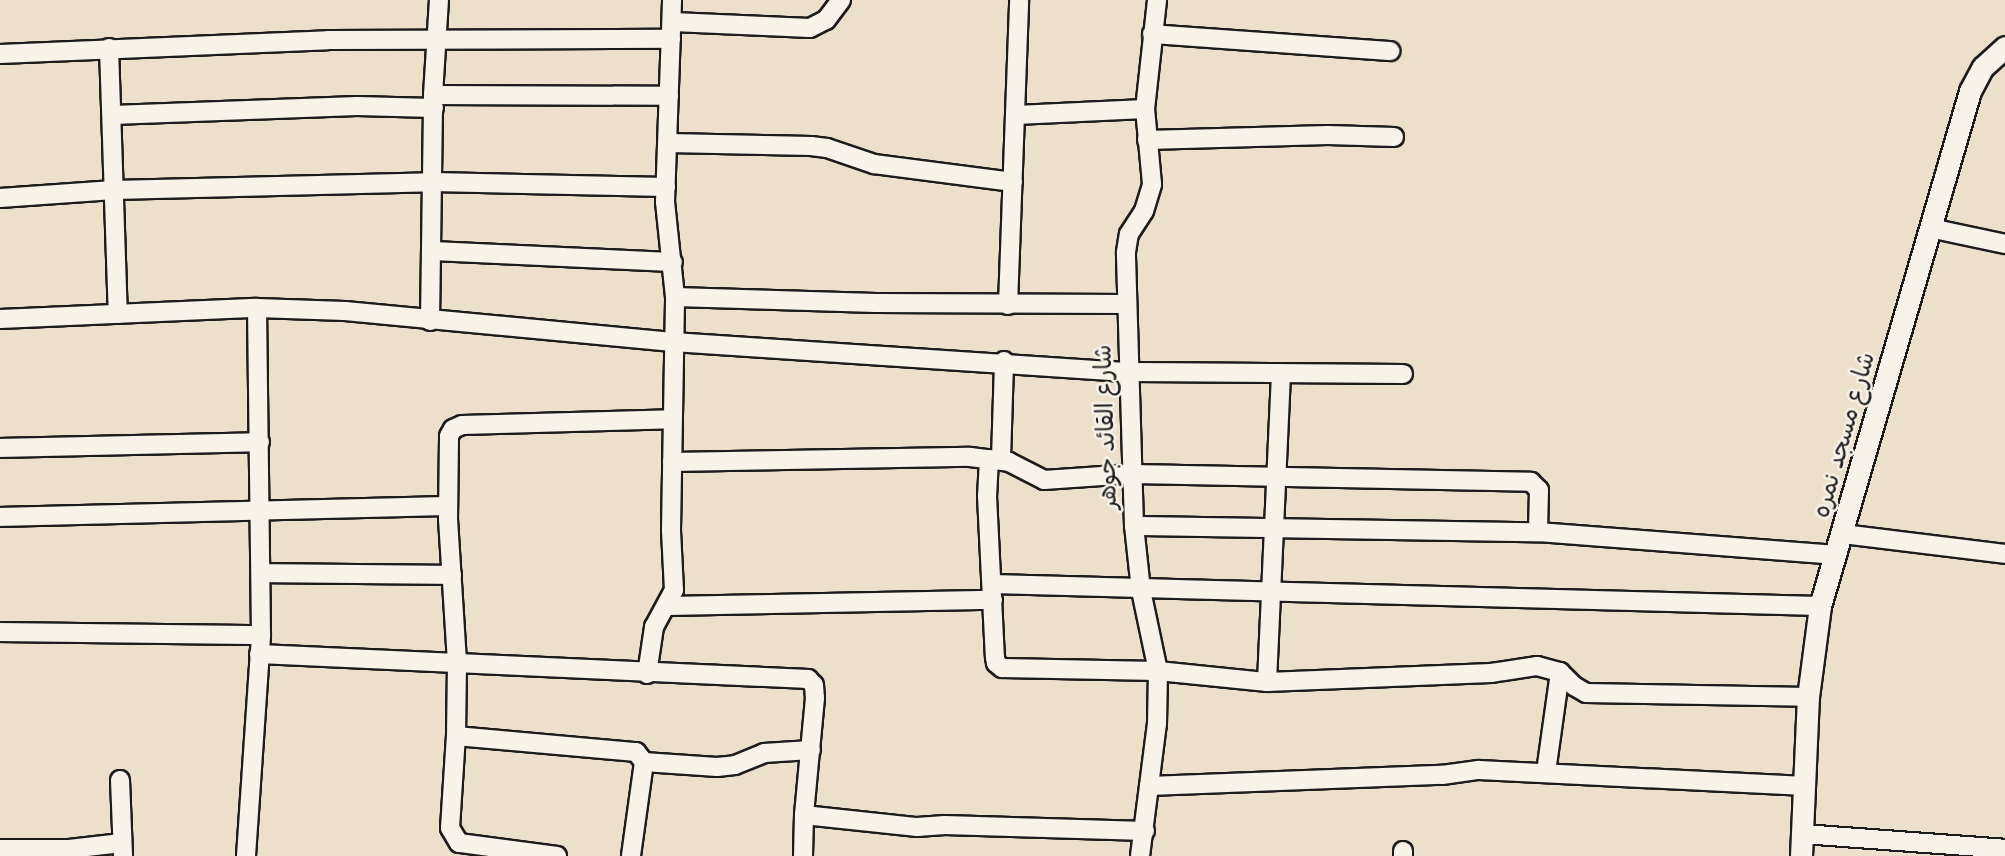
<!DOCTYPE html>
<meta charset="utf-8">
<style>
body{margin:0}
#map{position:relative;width:2005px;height:856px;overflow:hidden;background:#ece0ca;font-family:Caveat,"Playpen Sans Arabic",sans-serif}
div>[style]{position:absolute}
.roads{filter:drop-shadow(2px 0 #1c1c1c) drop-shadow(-2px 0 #1c1c1c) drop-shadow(0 2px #1c1c1c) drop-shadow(0 -2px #1c1c1c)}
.minor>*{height:18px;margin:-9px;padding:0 9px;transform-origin:9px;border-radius:9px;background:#f7f3e8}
.tertiary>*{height:21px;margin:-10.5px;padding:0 10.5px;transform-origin:10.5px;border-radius:10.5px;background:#f7f3e8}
span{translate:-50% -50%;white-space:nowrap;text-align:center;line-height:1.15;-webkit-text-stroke:5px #f7f3e8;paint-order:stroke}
.street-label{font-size:24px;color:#1c1c1c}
</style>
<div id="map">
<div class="roads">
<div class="minor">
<i style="left:673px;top:22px;width:137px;rotate:2.5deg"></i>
<i style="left:810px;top:28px;width:18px;rotate:-27deg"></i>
<i style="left:826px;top:20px;width:25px;rotate:-53deg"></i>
<i style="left:1152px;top:34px;width:239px;rotate:4.1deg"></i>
<i style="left:109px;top:48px;width:266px;rotate:88.1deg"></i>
<i style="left:0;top:54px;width:328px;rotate:-2.4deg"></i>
<i style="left:328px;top:40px;width:343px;rotate:-0.2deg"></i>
<i style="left:433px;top:95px;width:236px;rotate:0.2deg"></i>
<i style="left:112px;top:115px;width:245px;rotate:-2.1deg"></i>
<i style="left:357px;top:106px;width:77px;rotate:1.5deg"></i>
<i style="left:1016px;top:115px;width:129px;rotate:-2.7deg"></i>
<i style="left:1147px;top:140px;width:181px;rotate:-1.6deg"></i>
<i style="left:1328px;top:135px;width:66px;rotate:1.7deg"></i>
<i style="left:669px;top:143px;width:142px;rotate:1.2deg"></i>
<i style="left:811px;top:146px;width:16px;rotate:7deg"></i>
<i style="left:827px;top:148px;width:50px;rotate:18.8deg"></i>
<i style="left:874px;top:164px;width:140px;rotate:7.4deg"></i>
<i style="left:0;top:198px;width:114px;rotate:-4deg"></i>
<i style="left:114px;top:190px;width:318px;rotate:-1.4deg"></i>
<i style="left:432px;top:182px;width:234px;rotate:1.2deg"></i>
<i style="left:1930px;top:228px;width:77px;rotate:12deg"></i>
<i style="left:431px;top:251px;width:242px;rotate:2.6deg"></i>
<i style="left:675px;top:297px;width:201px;rotate:1.7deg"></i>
<i style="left:876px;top:303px;width:251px;rotate:0.2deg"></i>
<i style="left:1008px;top:305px;width:305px;rotate:-87.9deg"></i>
<i style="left:0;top:319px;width:257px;rotate:-2.5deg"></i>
<i style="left:257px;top:308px;width:88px;rotate:2deg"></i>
<i style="left:345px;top:311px;width:329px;rotate:5.4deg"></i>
<i style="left:673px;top:342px;width:457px;rotate:3.8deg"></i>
<i style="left:1129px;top:372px;width:274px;rotate:0.4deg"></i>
<i style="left:430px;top:321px;width:226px;rotate:-89.2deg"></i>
<i style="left:433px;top:95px;width:95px;rotate:-86.4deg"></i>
<i style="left:0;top:448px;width:260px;rotate:-1.3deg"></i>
<i style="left:989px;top:459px;width:37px;rotate:93deg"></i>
<i style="left:987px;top:496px;width:161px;rotate:87.2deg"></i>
<i style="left:995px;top:657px;width:6px;rotate:81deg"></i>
<i style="left:996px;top:663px;width:8px;rotate:40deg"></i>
<i style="left:1002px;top:668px;width:156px;rotate:1.1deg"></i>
<i style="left:1158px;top:671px;width:110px;rotate:5.8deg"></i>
<i style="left:1267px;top:682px;width:224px;rotate:-2.3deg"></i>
<i style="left:1491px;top:673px;width:47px;rotate:-8.7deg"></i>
<i style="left:1537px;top:666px;width:24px;rotate:15deg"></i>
<i style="left:1560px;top:672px;width:20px;rotate:45deg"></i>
<i style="left:1574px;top:686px;width:14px;rotate:30deg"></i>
<i style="left:1586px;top:693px;width:222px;rotate:1deg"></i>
<i style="left:1001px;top:459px;width:98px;rotate:-88.2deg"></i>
<i style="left:672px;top:462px;width:298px;rotate:-1deg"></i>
<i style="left:970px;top:457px;width:39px;rotate:7deg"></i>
<i style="left:1009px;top:462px;width:39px;rotate:27deg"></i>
<i style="left:1044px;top:480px;width:87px;rotate:-3.9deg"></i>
<i style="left:1131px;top:474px;width:400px;rotate:1.1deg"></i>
<i style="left:1531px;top:482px;width:11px;rotate:45deg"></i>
<i style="left:1539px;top:490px;width:42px;rotate:91.4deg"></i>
<i style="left:0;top:517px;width:448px;rotate:-1.4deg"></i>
<i style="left:1134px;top:526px;width:404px;rotate:0.9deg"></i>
<i style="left:1538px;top:532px;width:300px;rotate:4.4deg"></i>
<i style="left:1843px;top:534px;width:163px;rotate:7deg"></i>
<i style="left:261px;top:573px;width:191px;rotate:0.6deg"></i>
<i style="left:992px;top:584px;width:828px;rotate:1.52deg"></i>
<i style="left:667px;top:606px;width:326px;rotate:-1.1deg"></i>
<i style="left:0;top:632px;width:261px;rotate:0.7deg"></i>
<i style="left:259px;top:654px;width:550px;rotate:2.61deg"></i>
<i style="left:808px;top:679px;width:8px;rotate:45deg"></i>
<i style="left:814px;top:685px;width:13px;rotate:86deg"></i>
<i style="left:815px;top:698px;width:118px;rotate:95.4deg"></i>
<i style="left:804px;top:815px;width:41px;rotate:91.4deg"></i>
<i style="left:647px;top:674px;width:48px;rotate:-81.5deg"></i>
<i style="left:654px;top:627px;width:42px;rotate:-61.6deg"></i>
<i style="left:674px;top:590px;width:60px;rotate:-92.9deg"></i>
<i style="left:671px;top:530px;width:233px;rotate:-89deg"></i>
<i style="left:675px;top:297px;width:96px;rotate:-96deg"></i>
<i style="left:665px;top:202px;width:202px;rotate:-88deg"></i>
<i style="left:1267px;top:682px;width:309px;rotate:-87.4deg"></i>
<i style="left:456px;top:736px;width:181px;rotate:5.1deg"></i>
<i style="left:636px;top:752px;width:13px;rotate:51deg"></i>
<i style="left:644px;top:762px;width:95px;rotate:97.9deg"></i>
<i style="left:644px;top:762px;width:73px;rotate:3.9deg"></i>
<i style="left:717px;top:767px;width:18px;rotate:-6deg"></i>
<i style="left:735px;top:765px;width:31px;rotate:-22deg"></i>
<i style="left:764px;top:753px;width:47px;rotate:-3.7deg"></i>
<i style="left:1546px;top:772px;width:101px;rotate:-82deg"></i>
<i style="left:120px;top:780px;width:76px;rotate:87.7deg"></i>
<i style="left:1149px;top:786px;width:293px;rotate:-2.2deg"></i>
<i style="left:1442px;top:775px;width:37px;rotate:-8deg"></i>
<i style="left:1479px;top:770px;width:327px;rotate:2.8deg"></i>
<i style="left:804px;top:815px;width:114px;rotate:6.1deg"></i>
<i style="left:917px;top:827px;width:28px;rotate:-4deg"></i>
<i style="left:945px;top:825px;width:200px;rotate:1.7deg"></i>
<i style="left:1803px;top:834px;width:203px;rotate:4.2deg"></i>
<i style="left:0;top:849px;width:69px"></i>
<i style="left:69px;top:849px;width:53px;rotate:-6.5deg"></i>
<i style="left:246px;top:856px;width:222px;rotate:-86.1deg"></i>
<i style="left:261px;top:635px;width:327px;rotate:-90.7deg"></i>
<i style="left:557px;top:856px;width:99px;rotate:-172.4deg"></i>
<i style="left:459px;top:843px;width:17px;rotate:-121deg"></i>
<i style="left:450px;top:828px;width:92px;rotate:-86.3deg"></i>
<i style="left:456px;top:736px;width:74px;rotate:-89.2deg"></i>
<i style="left:457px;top:662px;width:142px;rotate:-93.6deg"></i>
<i style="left:448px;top:520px;width:84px;rotate:-89.3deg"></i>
<i style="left:449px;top:436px;width:8px;rotate:-60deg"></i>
<i style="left:453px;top:429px;width:10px;rotate:-24deg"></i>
<i style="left:462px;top:425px;width:210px;rotate:-1.6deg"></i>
<i style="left:1140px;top:856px;width:133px;rotate:-82.7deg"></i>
<i style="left:1157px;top:724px;width:53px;rotate:-88.9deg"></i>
<i style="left:1158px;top:671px;width:83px;rotate:-101.9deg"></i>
<i style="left:1141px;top:590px;width:64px;rotate:-96.2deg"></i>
<i style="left:1134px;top:526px;width:274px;rotate:-91.7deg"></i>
<i style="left:1126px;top:252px;width:18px;rotate:-81deg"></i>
<i style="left:1129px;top:234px;width:27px;rotate:-57deg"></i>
<i style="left:1144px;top:211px;width:28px;rotate:-73deg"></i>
<i style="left:1152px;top:184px;width:75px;rotate:-95.3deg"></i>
<i style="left:1145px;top:109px;width:110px;rotate:-83.7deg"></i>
<i style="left:1403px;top:856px;width:5px;rotate:-90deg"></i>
</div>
<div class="tertiary">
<i style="left:1801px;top:856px;width:159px;rotate:-87.5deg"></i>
<i style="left:1808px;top:697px;width:92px;rotate:-82.5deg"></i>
<i style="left:1820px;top:606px;width:536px;rotate:-73.76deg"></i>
<i style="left:1970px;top:91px;width:27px;rotate:-62deg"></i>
<i style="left:1983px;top:67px;width:30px;rotate:-42deg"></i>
</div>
</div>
<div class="street-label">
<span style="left:1106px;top:427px;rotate:-92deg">شارع القائد جوهر</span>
<span style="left:1844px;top:435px;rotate:-74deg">شارع مسجد نمره</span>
</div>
</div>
